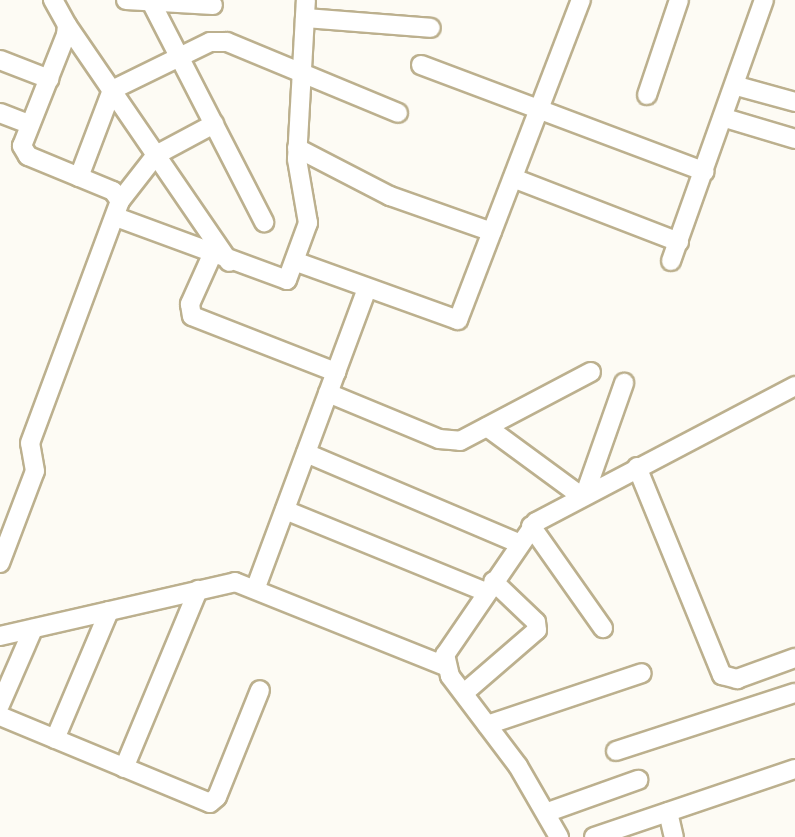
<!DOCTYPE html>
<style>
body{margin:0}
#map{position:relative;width:795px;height:837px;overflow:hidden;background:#fdfbf4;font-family:Jost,sans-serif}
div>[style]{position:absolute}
.roads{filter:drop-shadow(2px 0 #bcb08e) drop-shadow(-2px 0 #bcb08e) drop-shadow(0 2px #bcb08e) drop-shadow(0 -2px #bcb08e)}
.minor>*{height:18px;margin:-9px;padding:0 9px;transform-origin:9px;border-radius:9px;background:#fff}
span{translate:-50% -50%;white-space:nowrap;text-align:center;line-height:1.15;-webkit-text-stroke:4.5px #fff;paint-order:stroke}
</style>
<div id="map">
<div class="roads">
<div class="minor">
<i style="left:126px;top:0;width:87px;rotate:3.3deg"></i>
<i style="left:150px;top:0;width:250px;rotate:62.8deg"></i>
<i style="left:305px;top:18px;width:126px;rotate:4.5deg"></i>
<i style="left:67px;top:25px;width:287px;rotate:55.6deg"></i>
<i style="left:0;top:60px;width:53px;rotate:21.2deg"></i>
<i style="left:421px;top:65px;width:303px;rotate:20.6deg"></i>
<i style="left:737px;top:86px;width:60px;rotate:15.4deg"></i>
<i style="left:647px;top:95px;width:100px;rotate:-71.4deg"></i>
<i style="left:0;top:113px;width:31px;rotate:21deg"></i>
<i style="left:725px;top:118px;width:73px;rotate:16.7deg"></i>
<i style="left:297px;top:148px;width:105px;rotate:27.3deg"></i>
<i style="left:390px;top:196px;width:108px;rotate:19.4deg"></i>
<i style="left:79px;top:177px;width:93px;rotate:-69.2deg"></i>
<i style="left:112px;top:90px;width:109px;rotate:-26.1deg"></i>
<i style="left:210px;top:42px;width:17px"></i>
<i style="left:227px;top:42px;width:185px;rotate:22.5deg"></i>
<i style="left:513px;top:178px;width:178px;rotate:21.1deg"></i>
<i style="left:120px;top:201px;width:58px;rotate:-52deg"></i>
<i style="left:156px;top:155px;width:66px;rotate:-28.1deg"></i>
<i style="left:116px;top:217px;width:182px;rotate:20.2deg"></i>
<i style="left:287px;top:280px;width:61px;rotate:-69.8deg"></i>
<i style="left:308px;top:223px;width:65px;rotate:-99.8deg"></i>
<i style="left:297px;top:159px;width:159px;rotate:-86.8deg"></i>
<i style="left:212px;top:255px;width:54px;rotate:114.2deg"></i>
<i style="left:190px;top:304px;width:12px;rotate:81deg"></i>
<i style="left:192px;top:316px;width:155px;rotate:21.3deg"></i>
<i style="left:671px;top:261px;width:277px;rotate:-70.4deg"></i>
<i style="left:297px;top:262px;width:171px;rotate:19.8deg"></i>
<i style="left:458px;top:320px;width:343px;rotate:-69deg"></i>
<i style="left:328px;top:393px;width:120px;rotate:22.5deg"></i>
<i style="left:439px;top:439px;width:21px;rotate:5deg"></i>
<i style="left:460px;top:441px;width:148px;rotate:-27.8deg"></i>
<i style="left:487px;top:427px;width:117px;rotate:36.3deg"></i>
<i style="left:306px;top:453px;width:230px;rotate:23deg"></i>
<i style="left:637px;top:467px;width:225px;rotate:67.8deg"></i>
<i style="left:722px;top:675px;width:16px;rotate:15deg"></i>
<i style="left:737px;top:679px;width:62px;rotate:-19.9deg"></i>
<i style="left:585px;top:494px;width:118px;rotate:-70.6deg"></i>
<i style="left:285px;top:510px;width:217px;rotate:22.2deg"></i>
<i style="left:531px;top:526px;width:125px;rotate:54.8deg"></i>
<i style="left:0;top:563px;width:98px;rotate:-69.2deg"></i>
<i style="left:35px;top:471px;width:28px;rotate:-100deg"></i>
<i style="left:30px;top:443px;width:258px;rotate:-69.6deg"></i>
<i style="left:120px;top:201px;width:12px;rotate:-125deg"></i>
<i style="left:113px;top:191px;width:92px;rotate:-157.6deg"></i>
<i style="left:28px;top:156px;width:12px;rotate:-121deg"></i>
<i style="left:22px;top:146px;width:119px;rotate:-68.4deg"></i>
<i style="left:66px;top:35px;width:10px;rotate:-84deg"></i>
<i style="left:67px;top:25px;width:29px;rotate:-119deg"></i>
<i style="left:256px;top:587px;width:319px;rotate:-69.6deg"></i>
<i style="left:0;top:636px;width:241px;rotate:-12.9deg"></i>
<i style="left:235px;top:582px;width:226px;rotate:21.8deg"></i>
<i style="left:464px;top:693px;width:96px;rotate:-40.8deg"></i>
<i style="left:537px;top:630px;width:8px;rotate:-97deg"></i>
<i style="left:536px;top:622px;width:59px;rotate:-136.4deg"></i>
<i style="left:0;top:705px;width:83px;rotate:-66.5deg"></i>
<i style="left:0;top:716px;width:227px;rotate:22.5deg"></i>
<i style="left:210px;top:803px;width:9px;rotate:-41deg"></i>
<i style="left:217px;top:797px;width:115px;rotate:-68.1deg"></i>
<i style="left:487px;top:725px;width:163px;rotate:-18.5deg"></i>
<i style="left:55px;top:739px;width:139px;rotate:-67.1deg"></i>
<i style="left:616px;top:751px;width:188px;rotate:-18deg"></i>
<i style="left:124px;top:768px;width:193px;rotate:-67.4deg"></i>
<i style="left:548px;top:812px;width:96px;rotate:-19.6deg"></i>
<i style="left:668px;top:812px;width:26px;rotate:77deg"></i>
<i style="left:559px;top:837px;width:82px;rotate:-120deg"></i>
<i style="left:518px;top:766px;width:113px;rotate:-127.1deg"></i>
<i style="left:450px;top:676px;width:22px;rotate:-103deg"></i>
<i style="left:445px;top:655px;width:161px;rotate:-55.6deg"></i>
<i style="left:536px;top:522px;width:293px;rotate:-27.7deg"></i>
<i style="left:594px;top:837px;width:212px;rotate:-18.7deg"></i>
</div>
</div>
</div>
